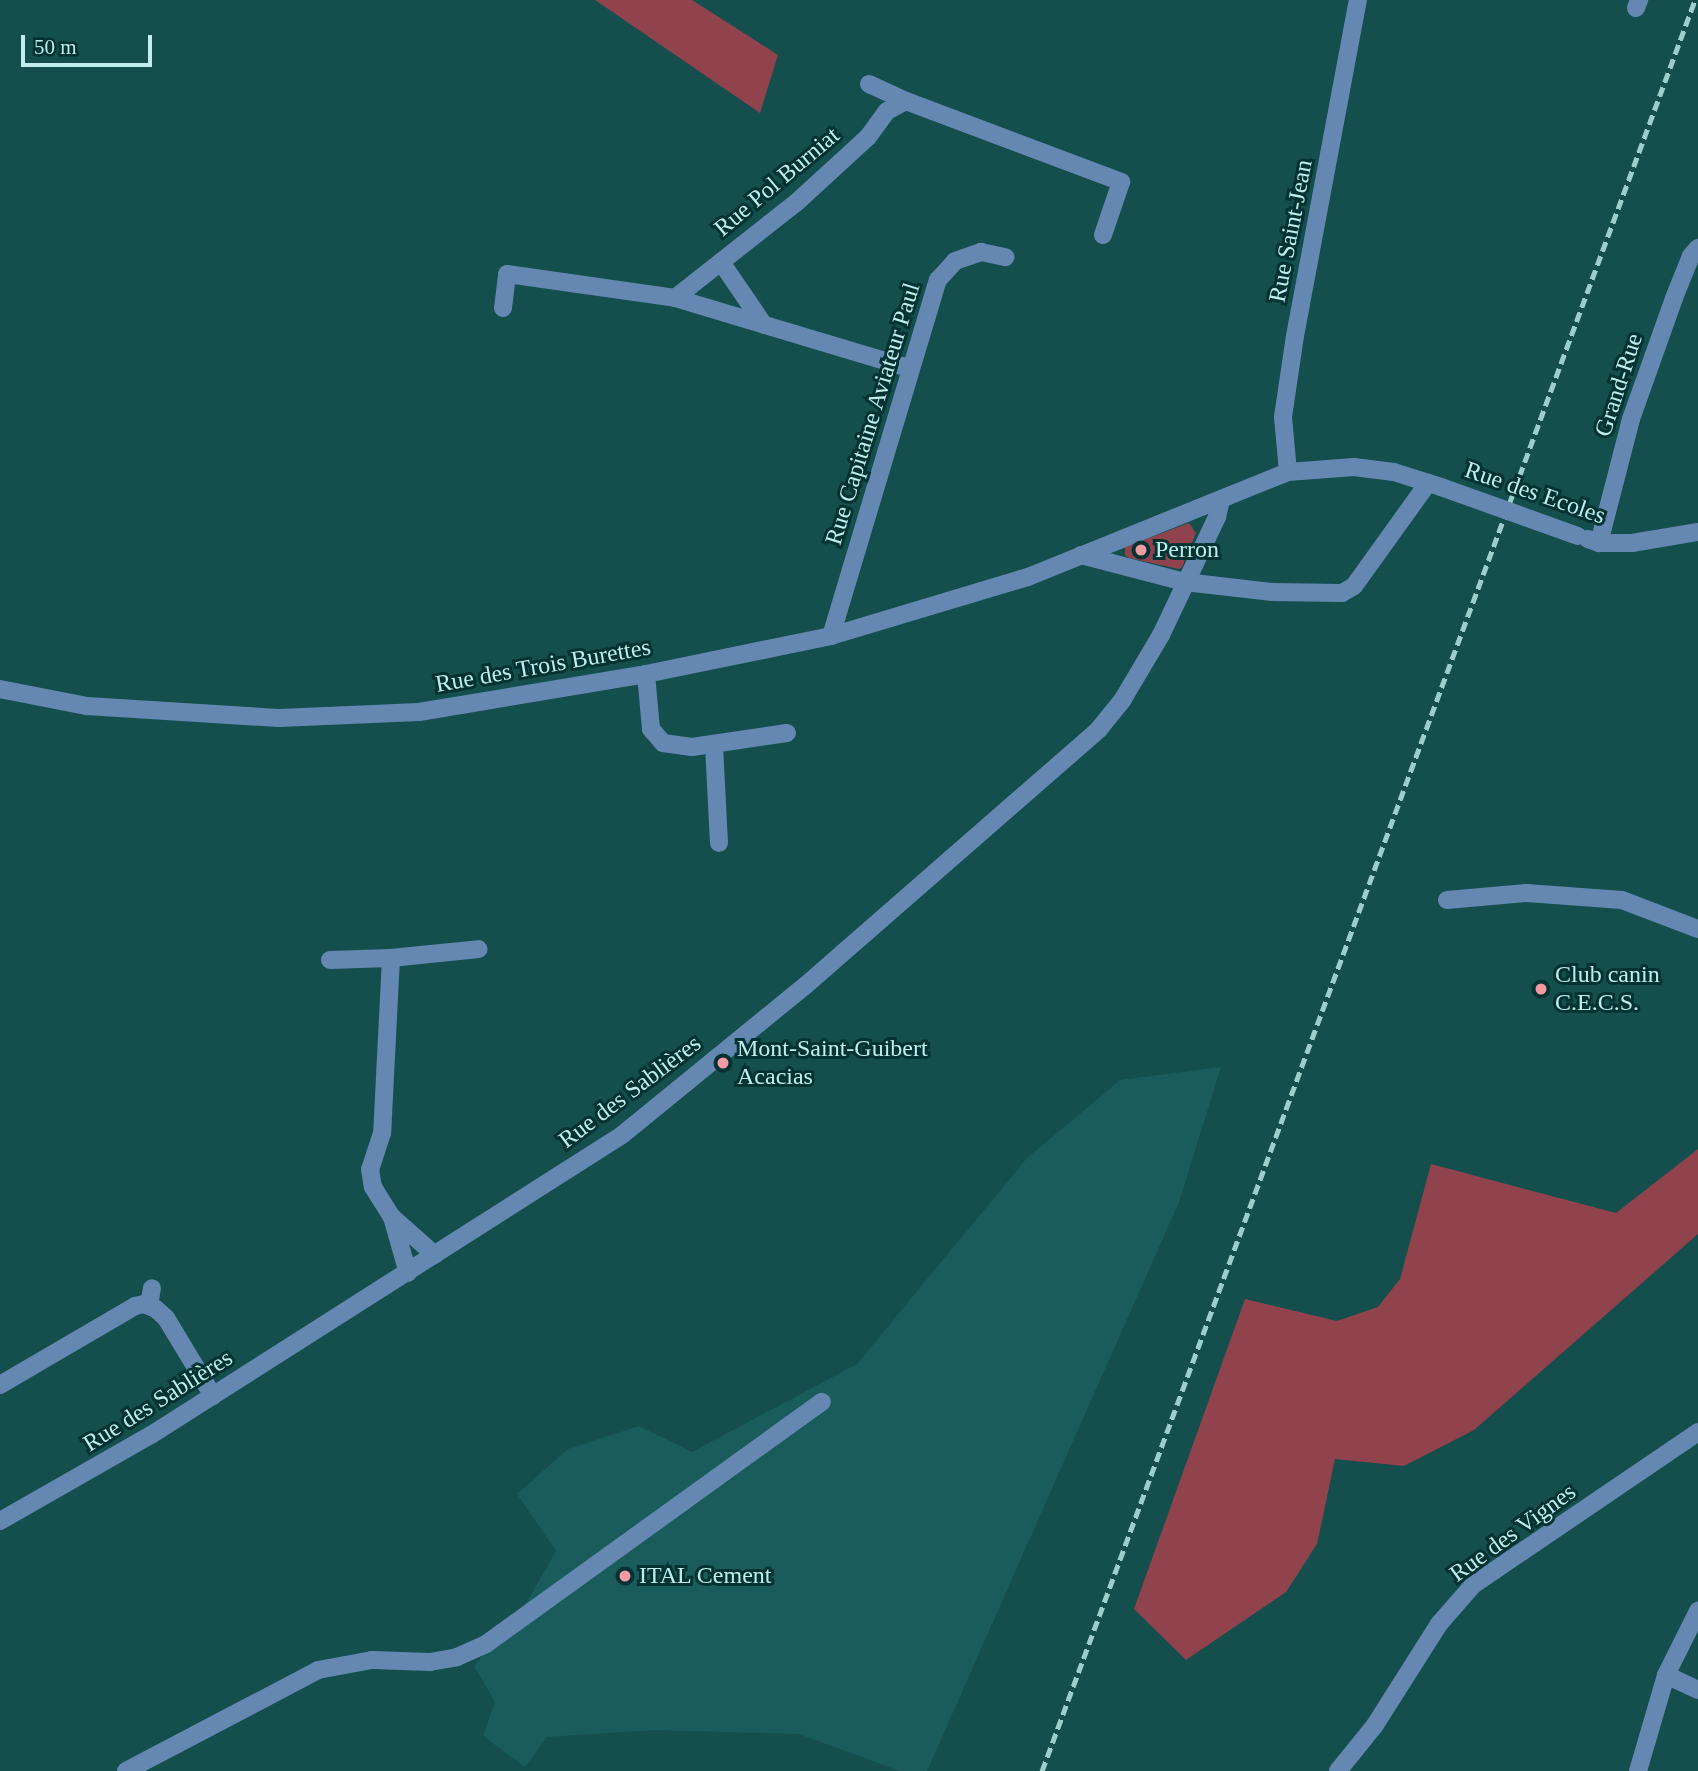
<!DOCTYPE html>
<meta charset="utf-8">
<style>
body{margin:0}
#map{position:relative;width:1698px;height:1771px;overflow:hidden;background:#144e4d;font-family:Georgia,serif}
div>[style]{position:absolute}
.built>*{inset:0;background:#1a5c5b}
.green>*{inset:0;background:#90434d}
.minor>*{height:18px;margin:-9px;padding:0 9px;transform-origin:9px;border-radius:9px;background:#6588b2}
.rail>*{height:5px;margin-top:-2.5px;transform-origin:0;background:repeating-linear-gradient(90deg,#9ccecc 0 10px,transparent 0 15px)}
.minor-bridge>*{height:18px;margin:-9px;padding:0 9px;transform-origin:9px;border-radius:9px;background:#6588b2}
.dots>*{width:19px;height:19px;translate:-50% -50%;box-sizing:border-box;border:4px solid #023232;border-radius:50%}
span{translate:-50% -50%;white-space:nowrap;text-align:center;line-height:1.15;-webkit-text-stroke:6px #023232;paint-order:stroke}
.street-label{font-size:24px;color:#bfeeec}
.poi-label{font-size:24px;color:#bfeeec}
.left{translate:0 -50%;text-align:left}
.scale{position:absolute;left:21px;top:35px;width:131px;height:32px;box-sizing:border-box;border:4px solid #bfeeec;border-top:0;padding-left:9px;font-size:21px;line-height:24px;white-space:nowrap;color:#bfeeec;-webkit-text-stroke:5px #023232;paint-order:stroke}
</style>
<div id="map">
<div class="built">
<i style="clip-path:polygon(1221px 1067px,1179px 1202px,927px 1771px,900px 1771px,799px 1734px,654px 1730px,547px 1737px,525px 1767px,483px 1736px,495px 1702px,474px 1666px,528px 1600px,556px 1551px,517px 1494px,568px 1449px,639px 1426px,692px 1452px,857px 1364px,1027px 1158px,1120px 1080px)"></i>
</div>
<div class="green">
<i style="clip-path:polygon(595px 0,692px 0,778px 55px,760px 113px)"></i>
<i style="clip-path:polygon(1189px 523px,1196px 533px,1182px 567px,1179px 569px,1129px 558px,1125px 555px,1125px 547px)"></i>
<i style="clip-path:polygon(1698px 1149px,1698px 1234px,1474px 1430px,1404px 1466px,1335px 1459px,1317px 1544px,1286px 1592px,1186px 1660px,1134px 1609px,1245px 1299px,1337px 1321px,1378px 1307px,1400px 1279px,1431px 1164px,1616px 1213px)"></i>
</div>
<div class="minor">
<i style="left:1636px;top:8px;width:9px;rotate:-69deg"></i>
<i style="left:869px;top:84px;width:41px;rotate:24.7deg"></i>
<i style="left:721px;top:262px;width:76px;rotate:55.7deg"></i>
<i style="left:675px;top:298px;width:155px;rotate:-38.2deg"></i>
<i style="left:797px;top:202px;width:96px;rotate:-42.5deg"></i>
<i style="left:868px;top:137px;width:32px;rotate:-54deg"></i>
<i style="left:887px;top:111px;width:21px;rotate:-28deg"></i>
<i style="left:906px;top:101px;width:230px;rotate:20.6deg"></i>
<i style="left:1121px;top:182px;width:56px;rotate:108.8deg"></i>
<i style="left:503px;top:308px;width:34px;rotate:-83deg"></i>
<i style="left:507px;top:274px;width:170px;rotate:8.1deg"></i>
<i style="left:675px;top:298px;width:246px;rotate:16.7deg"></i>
<i style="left:1288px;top:472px;width:55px;rotate:-95.2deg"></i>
<i style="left:1283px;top:417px;width:82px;rotate:-81.6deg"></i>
<i style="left:1295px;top:336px;width:342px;rotate:-79.4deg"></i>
<i style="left:1588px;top:539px;width:12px;rotate:20deg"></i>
<i style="left:1599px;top:543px;width:33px"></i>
<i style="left:1632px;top:543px;width:67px;rotate:-9.5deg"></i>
<i style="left:1599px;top:543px;width:128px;rotate:-75.5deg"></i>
<i style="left:1631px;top:419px;width:128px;rotate:-70.4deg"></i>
<i style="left:1674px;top:298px;width:45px;rotate:-68deg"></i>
<i style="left:1691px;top:256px;width:11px;rotate:-49deg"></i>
<i style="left:1081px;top:555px;width:107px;rotate:14.6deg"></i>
<i style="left:1185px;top:582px;width:88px;rotate:6.6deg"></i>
<i style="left:1272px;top:592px;width:70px;rotate:0.8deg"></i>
<i style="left:1342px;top:593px;width:14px;rotate:-30deg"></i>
<i style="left:1354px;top:586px;width:127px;rotate:-54.3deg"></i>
<i style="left:831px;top:636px;width:372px;rotate:-73.3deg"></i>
<i style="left:938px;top:280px;width:25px;rotate:-48deg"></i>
<i style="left:955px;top:261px;width:28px;rotate:-19deg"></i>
<i style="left:981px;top:252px;width:25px;rotate:12deg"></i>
<i style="left:646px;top:674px;width:55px;rotate:84.8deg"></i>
<i style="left:651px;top:729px;width:18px;rotate:49deg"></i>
<i style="left:663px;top:743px;width:29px;rotate:8deg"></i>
<i style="left:692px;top:747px;width:96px;rotate:-8.4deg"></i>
<i style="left:0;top:689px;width:89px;rotate:11.1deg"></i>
<i style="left:87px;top:706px;width:192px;rotate:3.6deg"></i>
<i style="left:279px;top:718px;width:140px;rotate:-2.5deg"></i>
<i style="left:419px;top:712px;width:230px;rotate:-9.5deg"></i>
<i style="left:646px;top:674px;width:189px;rotate:-11.6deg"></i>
<i style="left:831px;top:636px;width:206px;rotate:-16.7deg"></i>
<i style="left:1028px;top:577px;width:280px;rotate:-22deg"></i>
<i style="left:1288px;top:472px;width:66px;rotate:-4.3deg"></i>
<i style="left:1354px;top:467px;width:40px;rotate:7.1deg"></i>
<i style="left:1394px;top:472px;width:49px;rotate:17.7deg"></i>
<i style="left:714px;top:745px;width:98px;rotate:87.1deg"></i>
<i style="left:1447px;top:900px;width:80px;rotate:-5deg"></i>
<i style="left:1527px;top:893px;width:95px;rotate:4.2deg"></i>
<i style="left:1622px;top:900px;width:81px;rotate:20.9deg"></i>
<i style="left:391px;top:958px;width:175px;rotate:92.9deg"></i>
<i style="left:382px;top:1133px;width:38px;rotate:108deg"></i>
<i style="left:370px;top:1169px;width:18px;rotate:81deg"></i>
<i style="left:373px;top:1187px;width:36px;rotate:58deg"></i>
<i style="left:392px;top:1217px;width:58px;rotate:74.1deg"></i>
<i style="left:330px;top:960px;width:61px;rotate:-1.9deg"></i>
<i style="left:391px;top:958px;width:88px;rotate:-5.8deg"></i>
<i style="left:392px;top:1217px;width:57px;rotate:41.5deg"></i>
<i style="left:149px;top:1305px;width:17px;rotate:-80deg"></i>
<i style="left:0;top:1385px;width:156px;rotate:-30.3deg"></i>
<i style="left:135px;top:1306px;width:9px;rotate:-13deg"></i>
<i style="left:144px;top:1304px;width:13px;rotate:23deg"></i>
<i style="left:156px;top:1309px;width:13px;rotate:42deg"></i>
<i style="left:166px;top:1318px;width:91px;rotate:58.9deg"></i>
<i style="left:0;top:1521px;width:174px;rotate:-29.7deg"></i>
<i style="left:151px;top:1435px;width:558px;rotate:-32.49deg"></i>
<i style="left:622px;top:1135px;width:237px;rotate:-39.2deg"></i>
<i style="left:806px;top:985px;width:389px;rotate:-41.1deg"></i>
<i style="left:1099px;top:729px;width:38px;rotate:-51deg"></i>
<i style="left:1123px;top:699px;width:74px;rotate:-59.3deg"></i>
<i style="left:1161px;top:635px;width:131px;rotate:-64.6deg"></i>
<i style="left:1217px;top:517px;width:17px;rotate:-77deg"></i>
<i style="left:1666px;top:1675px;width:35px;rotate:25deg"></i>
<i style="left:126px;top:1771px;width:217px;rotate:-27.7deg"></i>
<i style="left:318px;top:1670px;width:55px;rotate:-10.5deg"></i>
<i style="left:372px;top:1660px;width:58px;rotate:2deg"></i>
<i style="left:430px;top:1662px;width:27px;rotate:-10deg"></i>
<i style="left:457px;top:1657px;width:32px;rotate:-24deg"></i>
<i style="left:486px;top:1644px;width:414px;rotate:-35.8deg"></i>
<i style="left:1338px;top:1771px;width:59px;rotate:-51.2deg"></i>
<i style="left:1375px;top:1725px;width:120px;rotate:-57.6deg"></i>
<i style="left:1439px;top:1624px;width:52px;rotate:-48.9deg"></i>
<i style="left:1473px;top:1585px;width:272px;rotate:-34.2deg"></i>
<i style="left:1638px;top:1771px;width:100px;rotate:-73.7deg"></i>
<i style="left:1666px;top:1675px;width:72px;rotate:-63.4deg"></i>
</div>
<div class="rail">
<i style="left:1042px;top:1771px;width:1888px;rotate:-69.76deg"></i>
</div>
<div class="minor-bridge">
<i style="left:1441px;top:487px;width:145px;rotate:19.7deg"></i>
</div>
<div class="dots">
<i style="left:1141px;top:550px;background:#f49aa3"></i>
<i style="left:1541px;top:989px;background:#f49aa3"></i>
<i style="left:723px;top:1063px;background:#f49aa3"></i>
<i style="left:625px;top:1576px;background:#f49aa3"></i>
</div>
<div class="street-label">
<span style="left:777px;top:182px;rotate:-40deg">Rue Pol Burniat</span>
<span style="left:1291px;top:231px;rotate:-79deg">Rue Saint-Jean</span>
<span style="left:1619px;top:385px;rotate:-72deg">Grand-Rue</span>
<span style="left:873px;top:414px;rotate:-73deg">Rue Capitaine Aviateur Paul</span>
<span style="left:1535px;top:493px;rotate:19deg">Rue des Ecoles</span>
<span style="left:543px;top:666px;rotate:-10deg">Rue des Trois Burettes</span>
<span style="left:630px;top:1092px;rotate:-37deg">Rue des Sablières</span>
<span style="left:158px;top:1401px;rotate:-32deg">Rue des Sablières</span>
<span style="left:1513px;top:1533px;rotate:-36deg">Rue des Vignes</span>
</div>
<div class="poi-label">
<span class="left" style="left:1155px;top:550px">Perron</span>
<span class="left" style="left:1555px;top:989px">Club canin<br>C.E.C.S.</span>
<span class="left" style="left:737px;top:1063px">Mont-Saint-Guibert<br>Acacias</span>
<span class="left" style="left:639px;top:1576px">ITAL Cement</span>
</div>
<div class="scale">50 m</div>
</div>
